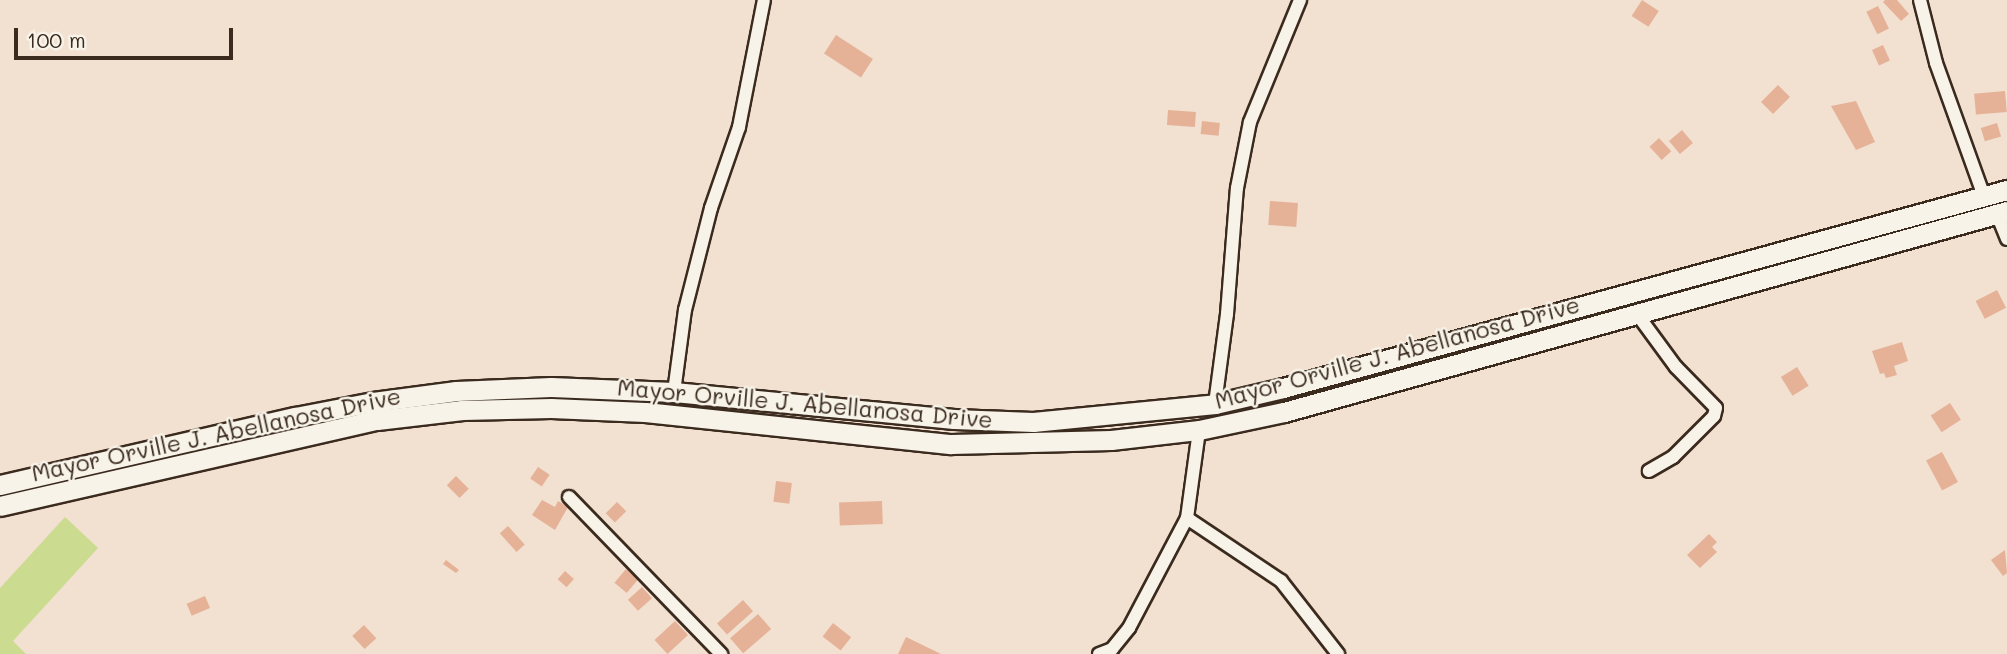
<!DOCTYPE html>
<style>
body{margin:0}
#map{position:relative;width:2007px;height:654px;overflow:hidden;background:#f2e0d0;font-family:Mali,sans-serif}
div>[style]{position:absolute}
.green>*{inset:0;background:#cbdb8f}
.building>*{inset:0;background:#e5b298;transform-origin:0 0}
.roads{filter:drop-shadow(2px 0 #3b2a1e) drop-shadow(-2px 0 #3b2a1e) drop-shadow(0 2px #3b2a1e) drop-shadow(0 -2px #3b2a1e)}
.minor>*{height:12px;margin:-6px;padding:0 6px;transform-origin:6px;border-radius:6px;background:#f7f3e8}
.secondary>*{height:19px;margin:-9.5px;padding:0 9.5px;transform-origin:9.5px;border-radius:9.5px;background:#f7f3e8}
span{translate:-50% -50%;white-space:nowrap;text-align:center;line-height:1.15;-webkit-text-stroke:5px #f7f3e8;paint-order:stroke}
.street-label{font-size:23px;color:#3b2a1e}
.scale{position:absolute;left:14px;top:28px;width:219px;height:32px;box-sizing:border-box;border:4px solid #3b2a1e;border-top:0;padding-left:9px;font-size:21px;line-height:24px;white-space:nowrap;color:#3b2a1e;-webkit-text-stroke:5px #f7f3e8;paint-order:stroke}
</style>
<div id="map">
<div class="green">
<i style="clip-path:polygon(65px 517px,98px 548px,13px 641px,26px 654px,0 654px,0 588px)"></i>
</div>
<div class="building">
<i style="left:1642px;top:0;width:20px;height:19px;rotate:33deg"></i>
<i style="clip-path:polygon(1885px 0,1897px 0,1909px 14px,1901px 21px,1883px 2px)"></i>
<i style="left:1878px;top:6px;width:25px;height:13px;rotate:64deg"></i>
<i style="left:836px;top:35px;width:44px;height:22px;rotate:33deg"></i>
<i style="left:1883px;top:45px;width:17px;height:12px;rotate:66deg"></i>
<i style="left:1778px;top:85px;width:17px;height:24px;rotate:45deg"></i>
<i style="left:2005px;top:91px;width:21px;height:31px;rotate:85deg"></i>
<i style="clip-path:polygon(1856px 101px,1875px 142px,1856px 150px,1831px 106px)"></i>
<i style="left:1168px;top:110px;width:28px;height:15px;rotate:4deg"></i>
<i style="left:1202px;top:121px;width:18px;height:13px;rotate:6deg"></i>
<i style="left:1997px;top:123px;width:14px;height:17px;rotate:73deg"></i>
<i style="left:1682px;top:130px;width:17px;height:17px;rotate:50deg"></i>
<i style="left:1659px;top:138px;width:18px;height:13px;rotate:47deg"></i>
<i style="left:1270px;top:201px;width:28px;height:24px;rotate:4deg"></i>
<i style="left:1997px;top:290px;width:20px;height:24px;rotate:63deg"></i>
<i style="clip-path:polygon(1902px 342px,1908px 361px,1894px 366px,1897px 375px,1886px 378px,1884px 373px,1880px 374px,1872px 351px)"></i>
<i style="left:1797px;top:367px;width:22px;height:19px;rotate:58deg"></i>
<i style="left:1950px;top:403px;width:20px;height:23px;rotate:57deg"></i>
<i style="left:1942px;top:452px;width:34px;height:18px;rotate:62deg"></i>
<i style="left:538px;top:467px;width:14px;height:14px;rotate:34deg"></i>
<i style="left:456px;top:476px;width:18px;height:13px;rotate:45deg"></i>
<i style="left:776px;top:481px;width:16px;height:21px;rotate:7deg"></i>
<i style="clip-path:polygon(542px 500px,555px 507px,558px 501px,568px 507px,555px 530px,532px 515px)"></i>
<i style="left:882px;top:501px;width:23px;height:43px;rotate:88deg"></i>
<i style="left:617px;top:502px;width:13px;height:16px;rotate:45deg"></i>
<i style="left:508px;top:526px;width:25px;height:11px;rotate:48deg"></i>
<i style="clip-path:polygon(1709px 534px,1717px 542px,1712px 547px,1717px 552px,1700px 568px,1687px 555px)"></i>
<i style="clip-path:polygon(2005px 550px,2007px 573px,2003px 576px,1991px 560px)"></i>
<i style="clip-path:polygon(446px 560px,459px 570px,456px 573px,443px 564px)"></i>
<i style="left:626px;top:569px;width:16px;height:18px;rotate:40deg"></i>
<i style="left:565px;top:571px;width:12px;height:11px;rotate:42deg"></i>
<i style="left:642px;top:587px;width:15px;height:19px;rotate:48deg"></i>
<i style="left:205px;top:596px;width:13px;height:20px;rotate:67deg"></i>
<i style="left:743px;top:600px;width:15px;height:35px;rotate:48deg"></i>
<i style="left:758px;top:614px;width:20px;height:37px;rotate:49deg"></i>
<i style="left:675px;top:621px;width:19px;height:28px;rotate:47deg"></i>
<i style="left:833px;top:623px;width:23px;height:17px;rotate:38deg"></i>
<i style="left:364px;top:625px;width:18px;height:16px;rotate:47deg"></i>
<i style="clip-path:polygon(906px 637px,941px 654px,898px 654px)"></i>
</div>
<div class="roads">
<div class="minor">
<i style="left:1920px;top:0;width:65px;rotate:75.7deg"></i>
<i style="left:1936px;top:63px;width:141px;rotate:70.2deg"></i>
<i style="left:1997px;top:214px;width:27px;rotate:68deg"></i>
<i style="left:1637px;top:314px;width:66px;rotate:53.7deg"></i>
<i style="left:1676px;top:367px;width:57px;rotate:45.7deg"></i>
<i style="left:1716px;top:408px;width:8px;rotate:104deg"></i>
<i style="left:1714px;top:416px;width:58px;rotate:135deg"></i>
<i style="left:1673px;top:457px;width:28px;rotate:150deg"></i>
<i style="left:674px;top:392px;width:83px;rotate:-82.4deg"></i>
<i style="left:685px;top:310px;width:105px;rotate:-75.7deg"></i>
<i style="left:711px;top:208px;width:86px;rotate:-70.9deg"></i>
<i style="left:739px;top:127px;width:129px;rotate:-78.9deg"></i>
<i style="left:1215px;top:404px;width:91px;rotate:-82.4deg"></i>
<i style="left:1227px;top:314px;width:126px;rotate:-85.5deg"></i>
<i style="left:1237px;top:188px;width:67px;rotate:-78.9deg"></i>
<i style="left:1250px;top:122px;width:132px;rotate:-67.7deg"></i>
<i style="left:569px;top:497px;width:219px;rotate:45.9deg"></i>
<i style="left:1187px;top:518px;width:113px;rotate:33.8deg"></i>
<i style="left:1281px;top:581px;width:93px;rotate:52deg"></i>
<i style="left:1099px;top:654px;width:14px;rotate:-21deg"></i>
<i style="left:1112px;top:649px;width:27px;rotate:-51deg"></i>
<i style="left:1129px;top:628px;width:124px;rotate:-62.2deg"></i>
<i style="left:1187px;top:518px;width:89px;rotate:-82.2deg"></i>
</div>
<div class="secondary">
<i style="left:0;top:485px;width:303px;rotate:-13deg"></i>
<i style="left:295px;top:417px;width:79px;rotate:-10.9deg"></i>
<i style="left:373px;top:402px;width:84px;rotate:-7.5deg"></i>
<i style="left:456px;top:391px;width:95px;rotate:-2.4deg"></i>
<i style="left:551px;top:387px;width:123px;rotate:2.3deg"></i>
<i style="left:674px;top:392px;width:281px;rotate:5.5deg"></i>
<i style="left:954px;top:419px;width:79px;rotate:2.2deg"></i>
<i style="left:1033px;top:422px;width:183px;rotate:-5.6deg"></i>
<i style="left:1215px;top:404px;width:70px;rotate:-13.2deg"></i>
<i style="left:1283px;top:388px;width:751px;rotate:-15.3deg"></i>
<i style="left:0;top:506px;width:387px;rotate:-12.9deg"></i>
<i style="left:377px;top:420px;width:86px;rotate:-6.7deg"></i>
<i style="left:462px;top:410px;width:89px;rotate:-1.3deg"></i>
<i style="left:551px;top:408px;width:94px;rotate:2.4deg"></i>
<i style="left:645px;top:412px;width:308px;rotate:6deg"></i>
<i style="left:951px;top:444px;width:160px;rotate:-1.4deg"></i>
<i style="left:1111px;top:440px;width:89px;rotate:-6.5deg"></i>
<i style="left:1199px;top:430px;width:87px;rotate:-12deg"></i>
<i style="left:1284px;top:412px;width:750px;rotate:-15.54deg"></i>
</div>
</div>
<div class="street-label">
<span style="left:1397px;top:352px;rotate:-15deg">Mayor Orville J. Abellanosa Drive</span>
<span style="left:805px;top:403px;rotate:5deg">Mayor Orville J. Abellanosa Drive</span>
<span style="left:216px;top:434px;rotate:-12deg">Mayor Orville J. Abellanosa Drive</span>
</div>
<div class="scale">100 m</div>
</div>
